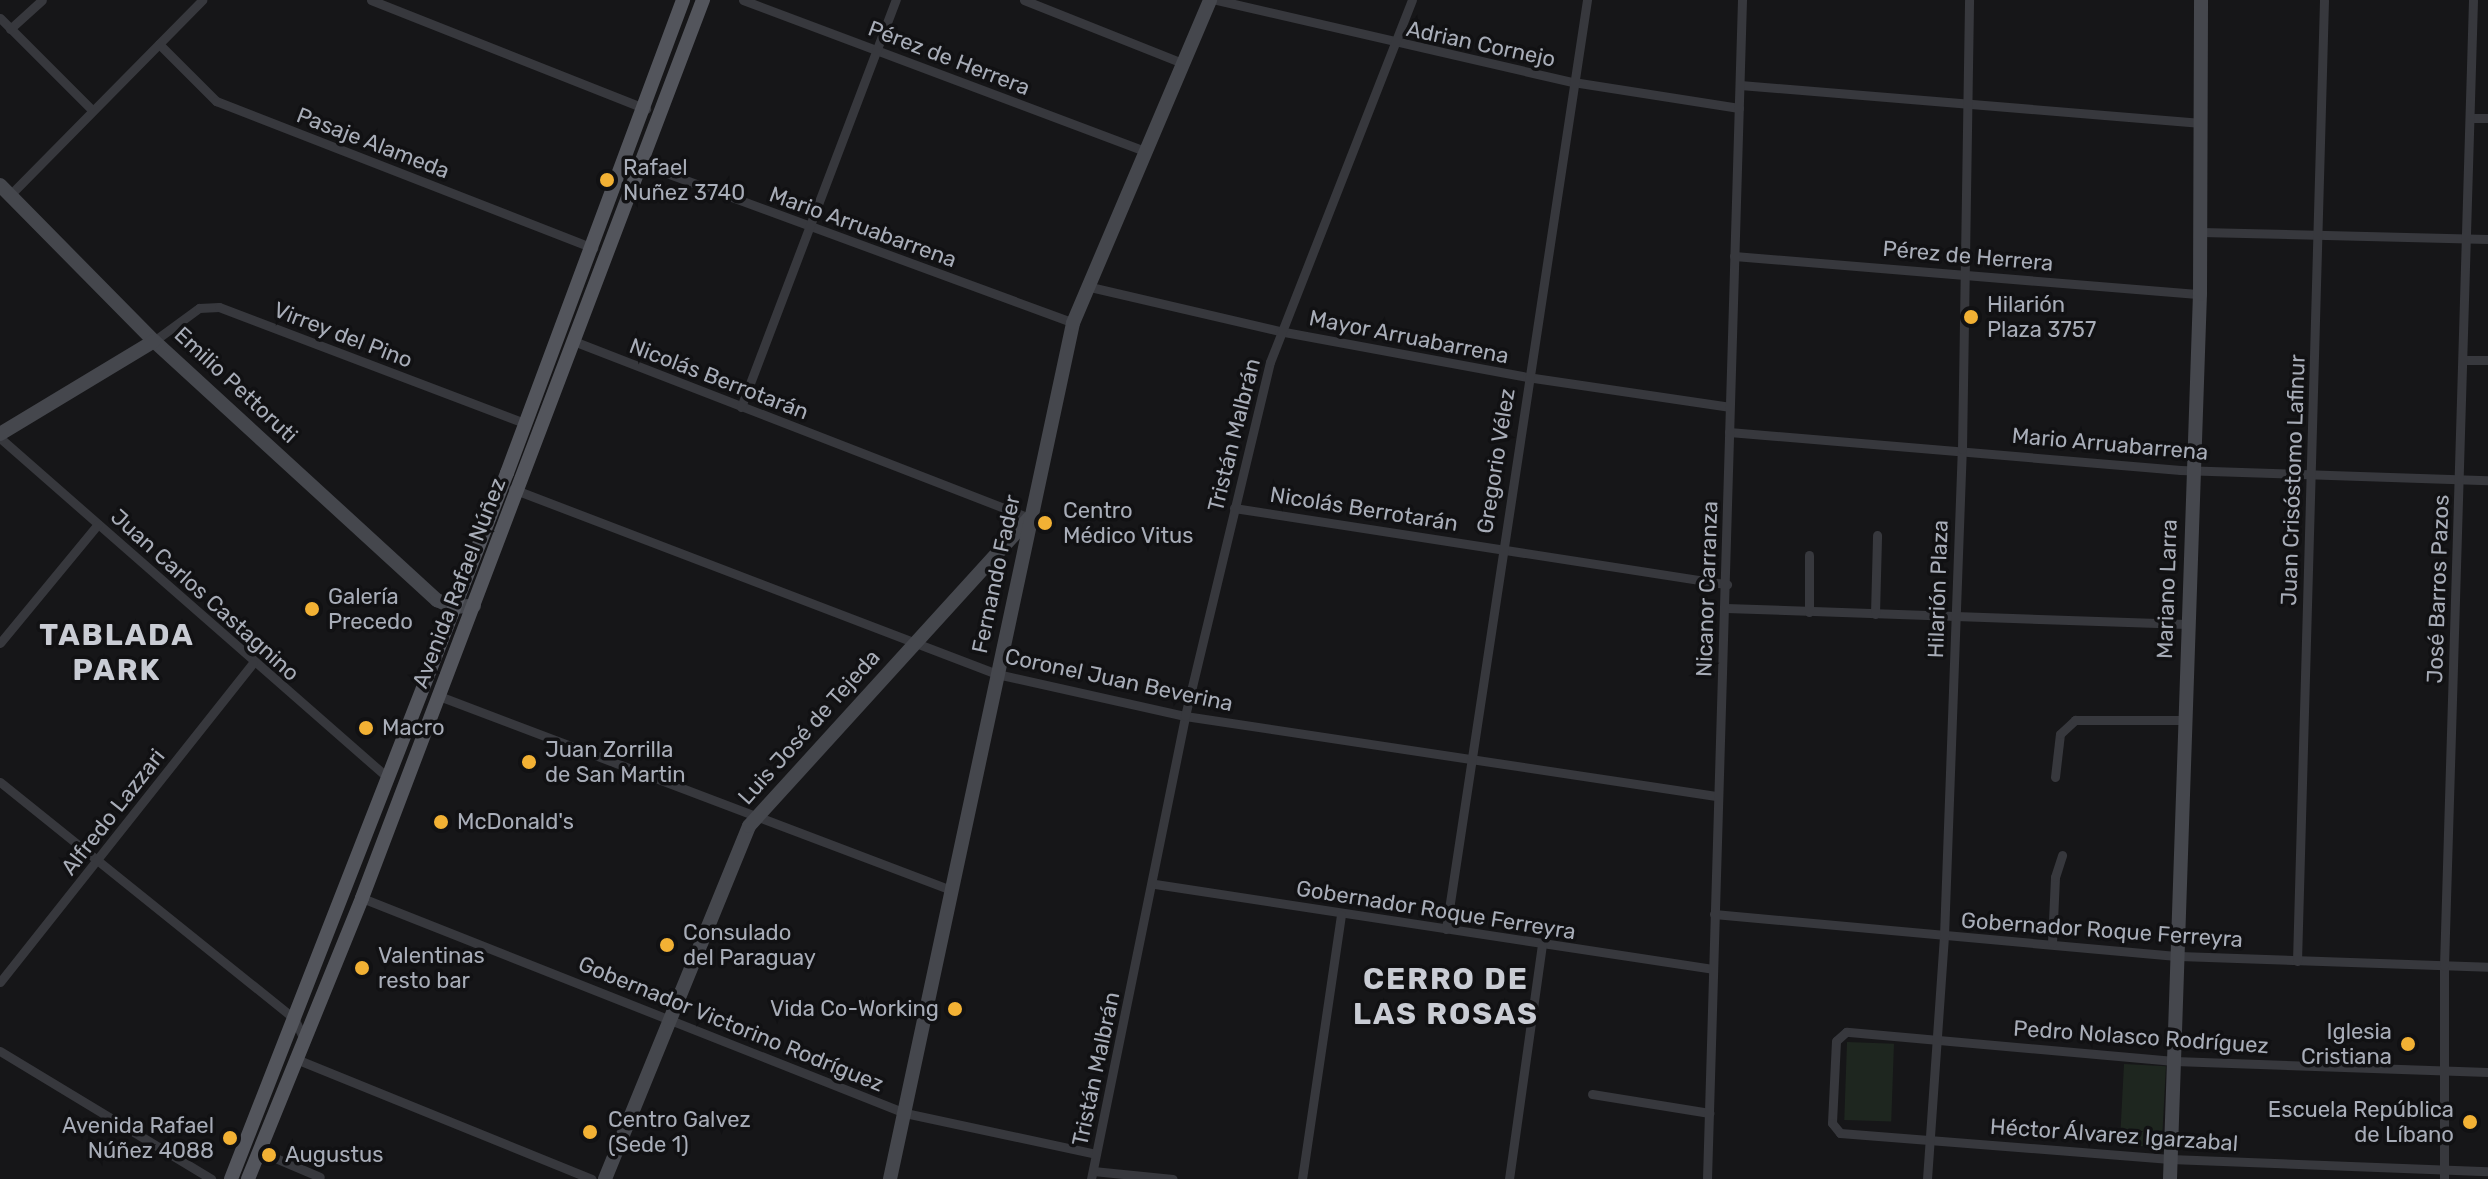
<!DOCTYPE html>
<meta charset="utf-8">
<style>
body{margin:0}
#map{position:relative;width:2488px;height:1179px;overflow:hidden;background:#161618;font-family:Rubik,sans-serif}
div>[style]{position:absolute}
.green>*{inset:0;background:#1e261f;transform-origin:0 0}
.minor>*{height:9px;margin:-4.5px;padding:0 4.5px;transform-origin:4.5px;border-radius:4.5px;background:#37383d}
.secondary>*{height:14px;margin:-7px;padding:0 7px;transform-origin:7px;border-radius:7px;background:#45474d}
.primary>*{height:14px;margin:-7px;padding:0 7px;transform-origin:7px;border-radius:7px;background:#53555c}
.dots>*{width:22px;height:22px;translate:-50% -50%;box-sizing:border-box;border:4px solid #111113;border-radius:50%}
span{translate:-50% -50%;white-space:nowrap;text-align:center;line-height:1.15;-webkit-text-stroke:7px #111113;paint-order:stroke}
.street-label{font-size:22px;color:#a8adb8}
.poi-label{font-size:22px;color:#a8adb8}
.left{translate:0 -50%;text-align:left}
.right{translate:-100% -50%;text-align:right}
.district-label{font-size:30px;color:#c9ccd4;font-weight:700;letter-spacing:2px}
</style>
<div id="map">
<div class="green">
<i style="left:1847px;top:1042px;width:47px;height:78px;rotate:2deg"></i>
<i style="left:2124px;top:1064px;width:42px;height:81px;rotate:3deg"></i>
</div>
<div class="minor">
<i style="left:371px;top:0;width:296px;rotate:21.6deg"></i>
<i style="left:743px;top:0;width:427px;rotate:20.6deg"></i>
<i style="left:1024px;top:0;width:168px;rotate:21.7deg"></i>
<i style="left:1217px;top:0;width:365px;rotate:13deg"></i>
<i style="left:1573px;top:82px;width:168px;rotate:8.9deg"></i>
<i style="left:0;top:18px;width:130px;rotate:45deg"></i>
<i style="left:10px;top:29px;width:43px;rotate:-42.2deg"></i>
<i style="left:159px;top:44px;width:81px;rotate:45deg"></i>
<i style="left:216px;top:101px;width:405px;rotate:21.3deg"></i>
<i style="left:1740px;top:85px;width:463px;rotate:4.7deg"></i>
<i style="left:2471px;top:118px;width:17px"></i>
<i style="left:642px;top:164px;width:459px;rotate:20.2deg"></i>
<i style="left:10px;top:195px;width:274px;rotate:-45.4deg"></i>
<i style="left:2201px;top:232px;width:287px;rotate:1.4deg"></i>
<i style="left:1734px;top:256px;width:468px;rotate:4.7deg"></i>
<i style="left:1086px;top:286px;width:198px;rotate:13.1deg"></i>
<i style="left:1279px;top:331px;width:252px;rotate:10.5deg"></i>
<i style="left:1527px;top:377px;width:204px;rotate:8.4deg"></i>
<i style="left:154px;top:341px;width:56px;rotate:-36.3deg"></i>
<i style="left:199px;top:308px;width:20px;rotate:-3deg"></i>
<i style="left:219px;top:307px;width:326px;rotate:20.8deg"></i>
<i style="left:576px;top:342px;width:487px;rotate:21.2deg"></i>
<i style="left:2463px;top:360px;width:25px"></i>
<i style="left:741px;top:407px;width:436px;rotate:-69.2deg"></i>
<i style="left:1729px;top:432px;width:453px;rotate:4.8deg"></i>
<i style="left:2180px;top:470px;width:308px;rotate:1.9deg"></i>
<i style="left:0;top:438px;width:514px;rotate:41.22deg"></i>
<i style="left:513px;top:489px;width:518px;rotate:20.92deg"></i>
<i style="left:997px;top:674px;width:193px;rotate:12.6deg"></i>
<i style="left:1185px;top:716px;width:537px;rotate:8.57deg"></i>
<i style="left:1234px;top:508px;width:499px;rotate:8.8deg"></i>
<i style="left:1726px;top:608px;width:461px;rotate:2deg"></i>
<i style="left:1809px;top:612px;width:57px;rotate:-90deg"></i>
<i style="left:1875px;top:614px;width:79px;rotate:-88.5deg"></i>
<i style="left:0;top:643px;width:154px;rotate:-50.5deg"></i>
<i style="left:439px;top:696px;width:548px;rotate:20.75deg"></i>
<i style="left:2055px;top:777px;width:43px;rotate:-83.4deg"></i>
<i style="left:2060px;top:734px;width:21px;rotate:-43deg"></i>
<i style="left:2075px;top:720px;width:109px"></i>
<i style="left:0;top:782px;width:377px;rotate:38.8deg"></i>
<i style="left:294px;top:1018px;width:23px;rotate:65deg"></i>
<i style="left:1155px;top:884px;width:564px;rotate:8.66deg"></i>
<i style="left:362px;top:898px;width:584px;rotate:21.6deg"></i>
<i style="left:905px;top:1113px;width:195px;rotate:12.1deg"></i>
<i style="left:1714px;top:914px;width:467px;rotate:5.2deg"></i>
<i style="left:2179px;top:956px;width:309px;rotate:2deg"></i>
<i style="left:1446px;top:929px;width:940px;rotate:-81.37deg"></i>
<i style="left:2052px;top:943px;width:66px;rotate:-87.4deg"></i>
<i style="left:2055px;top:877px;width:23px;rotate:-72deg"></i>
<i style="left:2297px;top:961px;width:961px;rotate:-88.39deg"></i>
<i style="left:0;top:982px;width:407px;rotate:-51.6deg"></i>
<i style="left:0;top:1051px;width:247px;rotate:31.2deg"></i>
<i style="left:296px;top:1059px;width:319px;rotate:22.1deg"></i>
<i style="left:2488px;top:1072px;width:314px;rotate:-178deg"></i>
<i style="left:2174px;top:1061px;width:329px;rotate:-174.9deg"></i>
<i style="left:1846px;top:1032px;width:13px;rotate:138deg"></i>
<i style="left:1836px;top:1041px;width:82px;rotate:92.8deg"></i>
<i style="left:1832px;top:1123px;width:13px;rotate:51deg"></i>
<i style="left:1840px;top:1133px;width:331px;rotate:4.5deg"></i>
<i style="left:2170px;top:1159px;width:318px;rotate:2.2deg"></i>
<i style="left:1592px;top:1094px;width:119px;rotate:9.2deg"></i>
<i style="left:259px;top:1151px;width:66px;rotate:23.1deg"></i>
<i style="left:1093px;top:1171px;width:80px;rotate:5.7deg"></i>
<i style="left:1091px;top:1179px;width:472px;rotate:-78.5deg"></i>
<i style="left:1185px;top:716px;width:364px;rotate:-76.5deg"></i>
<i style="left:1270px;top:362px;width:389px;rotate:-68.6deg"></i>
<i style="left:1302px;top:1179px;width:267px;rotate:-81.6deg"></i>
<i style="left:1509px;top:1179px;width:236px;rotate:-82deg"></i>
<i style="left:1707px;top:1179px;width:1180px;rotate:-88.3deg"></i>
<i style="left:1927px;top:1179px;width:244px;rotate:-86deg"></i>
<i style="left:1944px;top:936px;width:487px;rotate:-87.9deg"></i>
<i style="left:1962px;top:449px;width:449px;rotate:-89.1deg"></i>
<i style="left:2444px;top:1179px;width:213px;rotate:-90deg"></i>
<i style="left:2444px;top:966px;width:966px;rotate:-88.28deg"></i>
</div>
<div class="secondary">
<i style="left:0;top:185px;width:219px;rotate:45.4deg"></i>
<i style="left:154px;top:341px;width:384px;rotate:42.5deg"></i>
<i style="left:437px;top:600px;width:17px;rotate:25deg"></i>
<i style="left:452px;top:607px;width:22px;rotate:-3deg"></i>
<i style="left:0;top:434px;width:180px;rotate:-31.1deg"></i>
<i style="left:605px;top:1179px;width:381px;rotate:-67.8deg"></i>
<i style="left:749px;top:826px;width:416px;rotate:-47.7deg"></i>
<i style="left:890px;top:1179px;width:875px;rotate:-77.93deg"></i>
<i style="left:1073px;top:323px;width:351px;rotate:-67deg"></i>
<i style="left:2170px;top:1179px;width:886px;rotate:-88.06deg"></i>
<i style="left:2200px;top:294px;width:294px;rotate:-89.8deg"></i>
</div>
<div class="primary">
<i style="left:231px;top:1179px;width:758px;rotate:-68.65deg"></i>
<i style="left:507px;top:473px;width:505px;rotate:-69.59deg"></i>
<i style="left:248px;top:1179px;width:303px;rotate:-67.9deg"></i>
<i style="left:362px;top:898px;width:961px;rotate:-69.21deg"></i>
</div>
<div class="dots">
<i style="left:607px;top:180px;background:#f2b134"></i>
<i style="left:1971px;top:317px;background:#f2b134"></i>
<i style="left:1045px;top:523px;background:#f2b134"></i>
<i style="left:312px;top:609px;background:#f2b134"></i>
<i style="left:366px;top:728px;background:#f2b134"></i>
<i style="left:529px;top:762px;background:#f2b134"></i>
<i style="left:441px;top:822px;background:#f2b134"></i>
<i style="left:667px;top:945px;background:#f2b134"></i>
<i style="left:362px;top:968px;background:#f2b134"></i>
<i style="left:955px;top:1009px;background:#f2b134"></i>
<i style="left:2408px;top:1044px;background:#f2b134"></i>
<i style="left:2470px;top:1122px;background:#f2b134"></i>
<i style="left:590px;top:1132px;background:#f2b134"></i>
<i style="left:230px;top:1138px;background:#f2b134"></i>
<i style="left:269px;top:1155px;background:#f2b134"></i>
</div>
<div class="street-label">
<span style="left:1481px;top:44px;rotate:12deg">Adrian Cornejo</span>
<span style="left:949px;top:58px;rotate:21deg">Pérez de Herrera</span>
<span style="left:373px;top:143px;rotate:21deg">Pasaje Alameda</span>
<span style="left:863px;top:227px;rotate:20deg">Mario Arruabarrena</span>
<span style="left:1968px;top:256px;rotate:5deg">Pérez de Herrera</span>
<span style="left:343px;top:335px;rotate:21deg">Virrey del Pino</span>
<span style="left:1409px;top:337px;rotate:11deg">Mayor Arruabarrena</span>
<span style="left:719px;top:379px;rotate:21deg">Nicolás Berrotarán</span>
<span style="left:236px;top:385px;rotate:43deg">Emilio Pettoruti</span>
<span style="left:1234px;top:435px;rotate:-76deg">Tristán Malbrán</span>
<span style="left:2110px;top:444px;rotate:5deg">Mario Arruabarrena</span>
<span style="left:1496px;top:461px;rotate:-81deg">Gregorio Vélez</span>
<span style="left:2293px;top:480px;rotate:-88deg">Juan Crisóstomo Lafinur</span>
<span style="left:1364px;top:509px;rotate:9deg">Nicolás Berrotarán</span>
<span style="left:996px;top:574px;rotate:-78deg">Fernando Fader</span>
<span style="left:459px;top:583px;rotate:-69deg">Avenida Rafael Núñez</span>
<span style="left:1707px;top:589px;rotate:-88deg">Nicanor Carranza</span>
<span style="left:1938px;top:589px;rotate:-88deg">Hilarión Plaza</span>
<span style="left:2167px;top:589px;rotate:-88deg">Mariano Larra</span>
<span style="left:2438px;top:589px;rotate:-88deg">José Barros Pazos</span>
<span style="left:205px;top:595px;rotate:42deg">Juan Carlos Castagnino</span>
<span style="left:1119px;top:680px;rotate:12deg">Coronel Juan Beverina</span>
<span style="left:809px;top:727px;rotate:-48deg">Luis José de Tejeda</span>
<span style="left:113px;top:812px;rotate:-52deg">Alfredo Lazzari</span>
<span style="left:1436px;top:910px;rotate:9deg">Gobernador Roque Ferreyra</span>
<span style="left:2102px;top:930px;rotate:4deg">Gobernador Roque Ferreyra</span>
<span style="left:731px;top:1024px;rotate:22deg">Gobernador Victorino Rodríguez</span>
<span style="left:2141px;top:1037px;rotate:4deg">Pedro Nolasco Rodríguez</span>
<span style="left:1096px;top:1069px;rotate:-78deg">Tristán Malbrán</span>
<span style="left:2114px;top:1135px;rotate:4deg">Héctor Álvarez Igarzabal</span>
</div>
<div class="poi-label">
<span class="left" style="left:623px;top:180px">Rafael<br>Nuñez 3740</span>
<span class="left" style="left:1987px;top:317px">Hilarión<br>Plaza 3757</span>
<span class="left" style="left:1063px;top:523px">Centro<br>Médico Vitus</span>
<span class="left" style="left:328px;top:609px">Galería<br>Precedo</span>
<span class="left" style="left:382px;top:728px">Macro</span>
<span class="left" style="left:545px;top:762px">Juan Zorrilla<br>de San Martin</span>
<span class="left" style="left:457px;top:822px">McDonald's</span>
<span class="left" style="left:683px;top:945px">Consulado<br>del Paraguay</span>
<span class="left" style="left:378px;top:968px">Valentinas<br>resto bar</span>
<span class="right" style="left:939px;top:1009px">Vida Co-Working</span>
<span class="right" style="left:2392px;top:1044px">Iglesia<br>Cristiana</span>
<span class="right" style="left:2454px;top:1122px">Escuela República<br>de Líbano</span>
<span class="left" style="left:608px;top:1132px">Centro Galvez<br>(Sede 1)</span>
<span class="right" style="left:214px;top:1138px">Avenida Rafael<br>Núñez 4088</span>
<span class="left" style="left:285px;top:1155px">Augustus</span>
</div>
<div class="district-label">
<span style="left:117px;top:652px">TABLADA<br>PARK</span>
<span style="left:1446px;top:996px">CERRO DE<br>LAS ROSAS</span>
</div>
</div>
